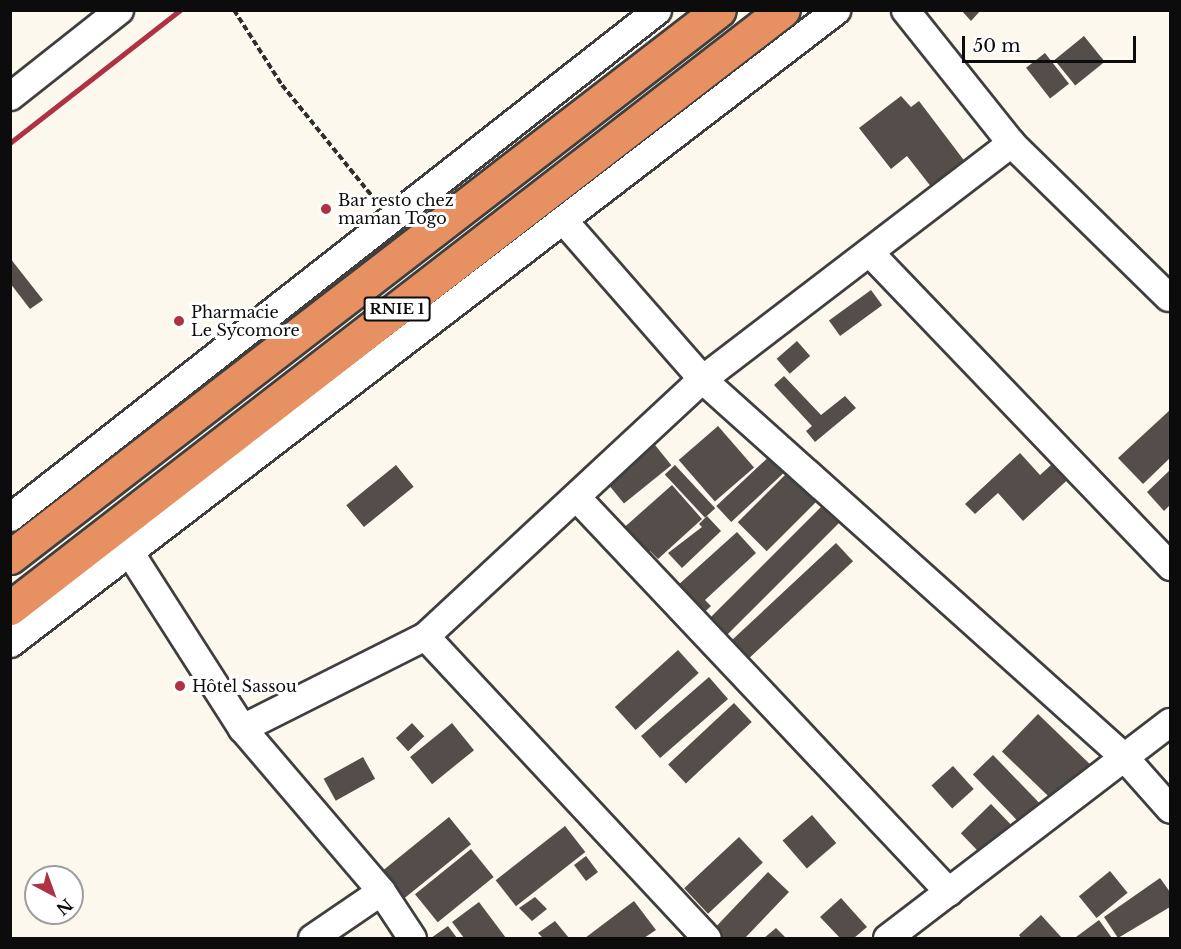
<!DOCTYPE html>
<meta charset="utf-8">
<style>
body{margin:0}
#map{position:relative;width:1181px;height:949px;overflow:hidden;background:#fdf8ed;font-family:"Libre Baskerville",serif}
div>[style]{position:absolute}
.building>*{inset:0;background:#544d4a;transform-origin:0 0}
.path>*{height:4px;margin-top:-2px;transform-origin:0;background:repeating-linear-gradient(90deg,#2e2e2e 0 6px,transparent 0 9px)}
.roads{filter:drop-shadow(2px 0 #3f3f3f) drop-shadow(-2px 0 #3f3f3f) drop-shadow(0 2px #3f3f3f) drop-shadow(0 -2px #3f3f3f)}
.minor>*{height:27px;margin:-13.5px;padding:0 13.5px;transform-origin:13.5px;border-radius:13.5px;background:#fff}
.highway>*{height:33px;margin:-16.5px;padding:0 16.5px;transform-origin:16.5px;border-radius:16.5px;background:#e79162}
.rail>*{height:4.5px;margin:-2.25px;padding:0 2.25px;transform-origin:2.25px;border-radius:2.25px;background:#af3144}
.dots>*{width:16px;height:16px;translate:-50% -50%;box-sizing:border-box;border:3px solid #fff;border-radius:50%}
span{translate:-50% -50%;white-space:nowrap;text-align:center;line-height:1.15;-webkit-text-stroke:6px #fff;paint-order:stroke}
.shield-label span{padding:2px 4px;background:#fff;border:2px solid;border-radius:4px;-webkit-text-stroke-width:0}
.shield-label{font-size:15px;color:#0c0c0c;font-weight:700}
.poi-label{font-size:16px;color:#0c0c0c}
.left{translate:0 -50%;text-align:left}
.frame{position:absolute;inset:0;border:12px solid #0c0c0c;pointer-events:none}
.north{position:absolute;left:24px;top:865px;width:60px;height:60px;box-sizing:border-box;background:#fff;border:2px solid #9e9e9e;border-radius:50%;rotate:139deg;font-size:16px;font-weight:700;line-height:24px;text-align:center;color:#0c0c0c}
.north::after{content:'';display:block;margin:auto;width:21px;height:27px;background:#af3144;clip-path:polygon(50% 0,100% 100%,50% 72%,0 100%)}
.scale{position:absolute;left:962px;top:36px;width:174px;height:27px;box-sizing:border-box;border:3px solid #0c0c0c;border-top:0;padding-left:8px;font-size:18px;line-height:21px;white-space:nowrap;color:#0c0c0c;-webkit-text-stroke:4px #fff;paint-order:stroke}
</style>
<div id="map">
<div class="building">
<i style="clip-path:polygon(961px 10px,981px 10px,971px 21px)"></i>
<i style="left:1084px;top:36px;width:33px;height:38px;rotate:51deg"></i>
<i style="left:1045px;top:53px;width:39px;height:24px;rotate:52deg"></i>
<i style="clip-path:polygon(901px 96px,911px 107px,919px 101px,966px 163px,932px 188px,907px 156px,891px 169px,859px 128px)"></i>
<i style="clip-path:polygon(10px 258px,43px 300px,30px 309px,10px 283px)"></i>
<i style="left:871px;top:290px;width:19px;height:52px;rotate:54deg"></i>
<i style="left:797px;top:341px;width:20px;height:27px;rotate:49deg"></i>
<i style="clip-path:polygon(784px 376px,821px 415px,845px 396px,856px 408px,815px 442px,806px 431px,812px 426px,774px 385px)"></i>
<i style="clip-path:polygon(1170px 410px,1170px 458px,1143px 484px,1118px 458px)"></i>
<i style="left:718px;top:426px;width:55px;height:52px;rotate:49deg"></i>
<i style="left:655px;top:445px;width:26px;height:61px;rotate:51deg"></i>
<i style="left:774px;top:452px;width:22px;height:79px;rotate:47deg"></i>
<i style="clip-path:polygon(1020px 453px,1040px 475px,1061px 456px,1076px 472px,1023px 521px,998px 493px,975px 514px,965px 504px)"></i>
<i style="left:396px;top:465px;width:28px;height:64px;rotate:51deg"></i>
<i style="left:675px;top:465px;width:59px;height:14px;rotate:47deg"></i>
<i style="left:795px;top:465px;width:41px;height:81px;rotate:45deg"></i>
<i style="clip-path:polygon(1170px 470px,1170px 505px,1164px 511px,1147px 492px)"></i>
<i style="clip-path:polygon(672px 485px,702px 519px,658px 559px,650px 551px,641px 558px,619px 532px)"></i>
<i style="left:828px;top:500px;width:24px;height:168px;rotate:45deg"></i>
<i style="clip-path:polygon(707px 516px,721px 531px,682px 568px,668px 553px,702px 527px,699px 524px)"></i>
<i style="clip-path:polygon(737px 532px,756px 553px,705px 600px,711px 606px,693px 623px,667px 595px)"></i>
<i style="left:836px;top:543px;width:25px;height:151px;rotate:47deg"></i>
<i style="left:678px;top:650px;width:31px;height:85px;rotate:48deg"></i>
<i style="left:709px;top:677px;width:29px;height:90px;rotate:49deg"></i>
<i style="left:734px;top:703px;width:26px;height:90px;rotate:47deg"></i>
<i style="left:1038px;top:714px;width:78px;height:52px;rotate:44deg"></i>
<i style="left:412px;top:723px;width:18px;height:22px;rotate:47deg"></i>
<i style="left:452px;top:723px;width:35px;height:54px;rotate:51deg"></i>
<i style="left:993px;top:755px;width:66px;height:28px;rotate:46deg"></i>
<i style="left:363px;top:757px;width:25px;height:45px;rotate:61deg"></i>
<i style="left:953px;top:766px;width:31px;height:29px;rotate:48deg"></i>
<i style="left:991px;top:804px;width:33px;height:42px;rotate:46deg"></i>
<i style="left:812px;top:815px;width:37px;height:39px;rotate:49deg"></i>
<i style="left:449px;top:817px;width:35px;height:91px;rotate:51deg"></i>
<i style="left:565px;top:826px;width:33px;height:88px;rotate:52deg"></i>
<i style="left:739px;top:837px;width:35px;height:75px;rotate:47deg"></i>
<i style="left:471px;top:849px;width:36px;height:72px;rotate:51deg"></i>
<i style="left:586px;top:856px;width:20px;height:15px;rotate:53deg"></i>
<i style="left:1110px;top:871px;width:28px;height:40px;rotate:51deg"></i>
<i style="clip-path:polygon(768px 872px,789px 892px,745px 938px,714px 938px,709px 934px)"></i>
<i style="clip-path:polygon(1160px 878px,1170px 892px,1170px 907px,1118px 938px,1104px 917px)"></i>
<i style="clip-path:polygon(535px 897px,547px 909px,532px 921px,519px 908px)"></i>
<i style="clip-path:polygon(841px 898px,867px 927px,854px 938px,840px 938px,820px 917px)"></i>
<i style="clip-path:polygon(634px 901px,656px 930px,644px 938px,585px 938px)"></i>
<i style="clip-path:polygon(479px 902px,506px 938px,464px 938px,452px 922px)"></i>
<i style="clip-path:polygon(1041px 915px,1062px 938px,1021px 938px,1019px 935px)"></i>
<i style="clip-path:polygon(1099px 920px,1112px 938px,1077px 938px,1076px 937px)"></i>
<i style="clip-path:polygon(555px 921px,569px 938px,543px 938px,538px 933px)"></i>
<i style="clip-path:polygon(448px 926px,457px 938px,431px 938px)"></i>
<i style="clip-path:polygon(776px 928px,786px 938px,764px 938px)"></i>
</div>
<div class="path">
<i style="left:234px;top:10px;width:89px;rotate:57.4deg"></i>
<i style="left:282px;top:85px;width:148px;rotate:51deg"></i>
</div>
<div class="roads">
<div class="minor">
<i style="left:905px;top:10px;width:170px;rotate:51.4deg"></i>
<i style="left:1011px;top:143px;width:220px;rotate:44.4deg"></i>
<i style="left:10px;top:96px;width:139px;rotate:-38.3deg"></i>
<i style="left:563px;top:220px;width:211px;rotate:48.8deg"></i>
<i style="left:702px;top:379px;width:567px;rotate:41.85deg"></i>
<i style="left:1124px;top:757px;width:69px;rotate:48.5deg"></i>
<i style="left:870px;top:253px;width:434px;rotate:46.2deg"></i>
<i style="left:578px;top:499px;width:540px;rotate:46.65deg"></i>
<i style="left:10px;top:517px;width:822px;rotate:-38.08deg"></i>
<i style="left:130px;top:553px;width:208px;rotate:57.4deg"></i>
<i style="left:242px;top:728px;width:214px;rotate:49.5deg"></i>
<i style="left:381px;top:891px;width:56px;rotate:56.6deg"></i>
<i style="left:425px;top:636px;width:413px;rotate:47deg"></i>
<i style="left:10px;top:643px;width:1041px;rotate:-37.46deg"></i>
<i style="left:242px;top:728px;width:205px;rotate:-26.7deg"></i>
<i style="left:425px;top:636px;width:378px;rotate:-42.9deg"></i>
<i style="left:702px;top:379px;width:389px;rotate:-37.4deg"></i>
<i style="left:312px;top:938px;width:83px;rotate:-34.3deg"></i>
<i style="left:887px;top:938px;width:356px;rotate:-37.4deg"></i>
</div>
<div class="highway">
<i style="left:10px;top:557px;width:895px;rotate:-37.65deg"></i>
<i style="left:10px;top:608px;width:977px;rotate:-37.73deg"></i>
</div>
</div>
<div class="rail">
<i style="left:10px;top:143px;width:216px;rotate:-38deg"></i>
</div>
<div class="dots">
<i style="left:326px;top:209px;background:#af3144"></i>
<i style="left:179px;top:321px;background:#af3144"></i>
<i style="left:180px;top:686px;background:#af3144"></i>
</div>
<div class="shield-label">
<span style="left:397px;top:309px">RNIE 1</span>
</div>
<div class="poi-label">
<span class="left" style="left:338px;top:209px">Bar resto chez<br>maman Togo</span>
<span class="left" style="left:191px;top:321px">Pharmacie<br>Le Sycomore</span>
<span class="left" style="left:192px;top:686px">Hôtel Sassou</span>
</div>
<div class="frame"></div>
<div class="north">N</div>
<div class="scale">50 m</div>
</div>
